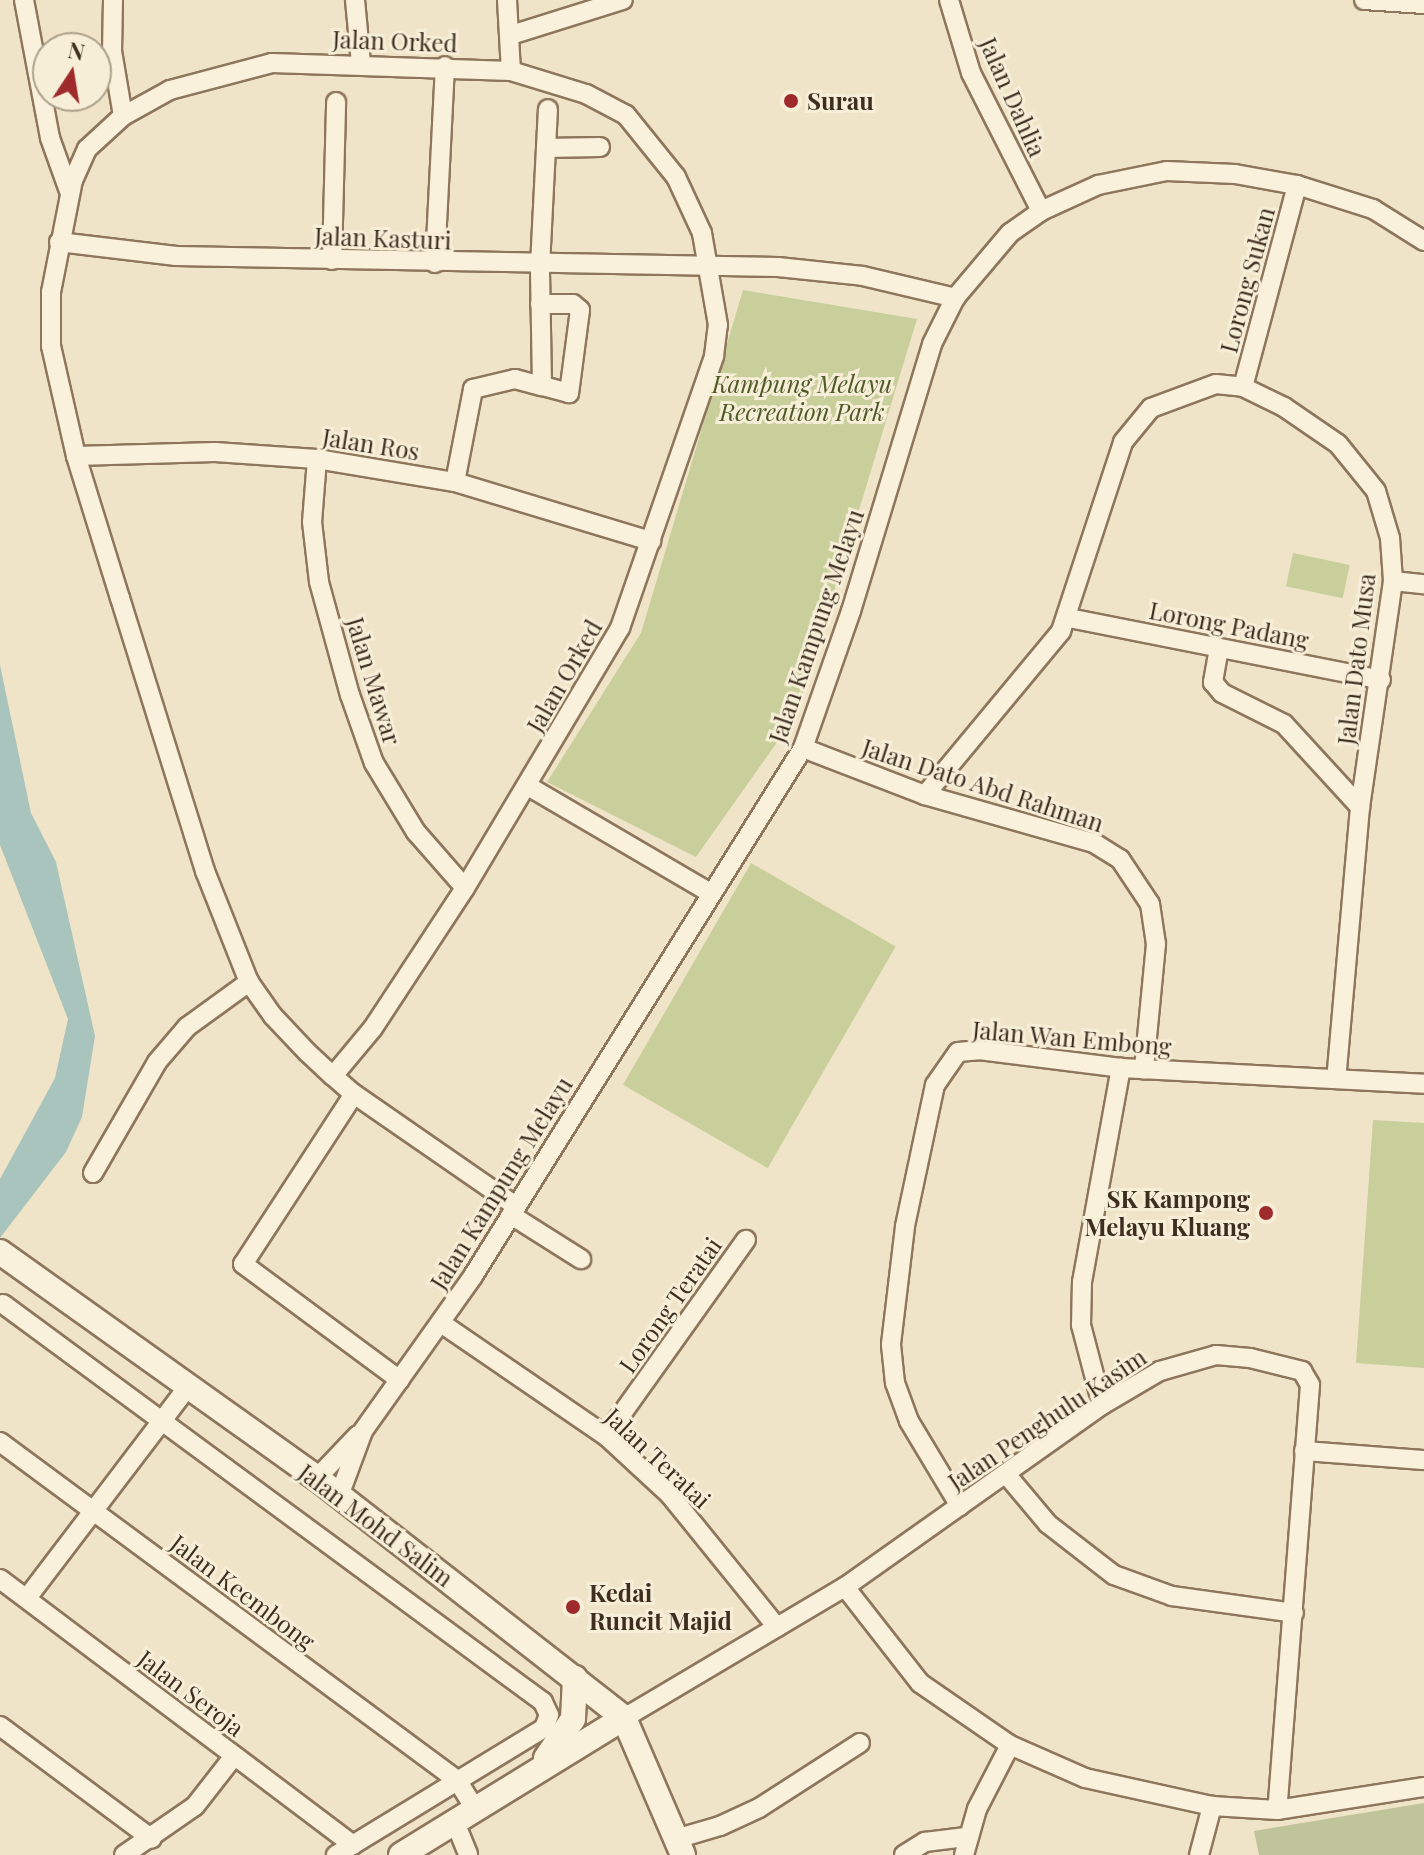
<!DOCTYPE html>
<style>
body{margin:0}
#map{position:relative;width:1424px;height:1855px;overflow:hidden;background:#f0e4c8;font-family:"Playfair Display",serif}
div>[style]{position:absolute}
.green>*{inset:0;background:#c9cf9b;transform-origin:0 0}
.cemetery>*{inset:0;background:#bfc49a}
.water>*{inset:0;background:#a9c4bc}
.roads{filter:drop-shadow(2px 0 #8d765c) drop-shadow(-2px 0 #8d765c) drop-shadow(0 2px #8d765c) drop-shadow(0 -2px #8d765c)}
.street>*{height:18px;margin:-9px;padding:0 9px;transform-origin:9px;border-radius:9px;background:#faf1dc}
.secondary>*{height:24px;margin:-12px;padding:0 12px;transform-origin:12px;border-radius:12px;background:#faf1dc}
.dots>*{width:22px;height:22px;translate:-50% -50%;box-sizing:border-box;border:4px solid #f7eed8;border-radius:50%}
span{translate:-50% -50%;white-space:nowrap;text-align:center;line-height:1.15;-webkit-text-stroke:6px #f7eed8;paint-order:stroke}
.street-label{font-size:24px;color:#3d2e20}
.poi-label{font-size:24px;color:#3d2e20;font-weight:700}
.left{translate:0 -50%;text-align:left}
.right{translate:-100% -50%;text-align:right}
.park-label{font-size:24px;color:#4d5a26;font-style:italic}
.north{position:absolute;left:32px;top:32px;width:80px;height:80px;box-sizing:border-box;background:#f7eed8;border:2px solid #ada18e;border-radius:50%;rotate:12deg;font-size:22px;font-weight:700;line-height:32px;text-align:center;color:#3d2e20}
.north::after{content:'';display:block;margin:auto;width:28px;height:36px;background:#9e2a2b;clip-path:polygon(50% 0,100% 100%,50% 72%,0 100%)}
</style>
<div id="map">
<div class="green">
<i style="clip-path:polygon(743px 290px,917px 319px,797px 714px,696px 857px,547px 782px,641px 633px)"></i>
<i style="left:1293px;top:553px;width:58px;height:34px;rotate:12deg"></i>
<i style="left:751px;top:863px;width:167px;height:256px;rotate:30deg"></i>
<i style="clip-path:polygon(1373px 1120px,1424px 1123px,1424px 1368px,1356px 1363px)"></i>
</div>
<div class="cemetery">
<i style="clip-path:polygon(1424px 1803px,1424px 1855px,1259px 1855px,1254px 1831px)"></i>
</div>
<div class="water">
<i style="clip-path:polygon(0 665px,31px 813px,56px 862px,95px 1036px,82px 1117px,66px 1152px,0 1238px,0 1179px,55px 1078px,68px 1019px,0 845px)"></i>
</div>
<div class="roads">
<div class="street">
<i style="left:24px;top:0;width:140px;rotate:79.3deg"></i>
<i style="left:50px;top:138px;width:59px;rotate:70.3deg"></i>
<i style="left:113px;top:0;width:51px;rotate:91.1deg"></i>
<i style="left:112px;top:51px;width:66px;rotate:80.4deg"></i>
<i style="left:355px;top:0;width:64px;rotate:84.6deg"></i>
<i style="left:507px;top:0;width:71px;rotate:86.8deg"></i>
<i style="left:949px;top:0;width:76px;rotate:73.2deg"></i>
<i style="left:971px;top:73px;width:155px;rotate:63.1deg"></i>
<i style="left:1364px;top:0;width:60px;rotate:3.8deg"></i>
<i style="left:511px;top:35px;width:117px;rotate:-17.4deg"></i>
<i style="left:546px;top:148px;width:54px;rotate:-1.1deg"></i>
<i style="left:59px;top:242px;width:118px;rotate:6.8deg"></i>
<i style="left:176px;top:256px;width:602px;rotate:1.05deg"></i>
<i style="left:778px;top:267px;width:85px;rotate:6deg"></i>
<i style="left:863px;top:276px;width:95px;rotate:13.4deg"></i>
<i style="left:332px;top:260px;width:158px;rotate:-88.5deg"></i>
<i style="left:435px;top:263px;width:197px;rotate:-87.1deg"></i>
<i style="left:540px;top:304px;width:33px"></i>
<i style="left:573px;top:304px;width:9px;rotate:41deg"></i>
<i style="left:580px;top:310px;width:84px;rotate:97.5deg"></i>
<i style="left:569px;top:393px;width:28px;rotate:-165deg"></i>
<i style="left:1243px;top:387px;width:209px;rotate:-75deg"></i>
<i style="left:76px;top:456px;width:139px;rotate:-1.6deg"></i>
<i style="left:215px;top:452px;width:102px;rotate:3.9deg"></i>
<i style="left:317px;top:459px;width:140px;rotate:9.5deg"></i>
<i style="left:455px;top:482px;width:205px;rotate:16.8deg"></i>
<i style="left:317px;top:459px;width:63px;rotate:94.5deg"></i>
<i style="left:312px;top:522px;width:60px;rotate:83.3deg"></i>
<i style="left:319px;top:582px;width:117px;rotate:74.7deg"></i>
<i style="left:350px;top:695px;width:72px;rotate:70.6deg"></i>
<i style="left:374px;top:763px;width:81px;rotate:58.7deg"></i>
<i style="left:416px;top:832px;width:74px;rotate:48.8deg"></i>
<i style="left:455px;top:482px;width:95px;rotate:-79deg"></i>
<i style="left:473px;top:389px;width:43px;rotate:-13.4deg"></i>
<i style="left:515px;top:379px;width:28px;rotate:15deg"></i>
<i style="left:542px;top:386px;width:120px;rotate:-91deg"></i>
<i style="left:540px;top:266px;width:157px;rotate:-87.1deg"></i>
<i style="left:1393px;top:581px;width:31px;rotate:6deg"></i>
<i style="left:1069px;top:618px;width:318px;rotate:11.2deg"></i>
<i style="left:1219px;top:648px;width:35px;rotate:100deg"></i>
<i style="left:1213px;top:682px;width:14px;rotate:51deg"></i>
<i style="left:1222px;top:693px;width:69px;rotate:26.6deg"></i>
<i style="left:1284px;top:724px;width:113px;rotate:47.5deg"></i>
<i style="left:803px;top:748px;width:131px;rotate:21.1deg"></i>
<i style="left:925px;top:795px;width:176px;rotate:15.9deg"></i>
<i style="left:1094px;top:843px;width:31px;rotate:32deg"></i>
<i style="left:1120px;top:859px;width:54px;rotate:56.3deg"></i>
<i style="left:1150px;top:904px;width:40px;rotate:81.5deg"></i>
<i style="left:1156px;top:944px;width:126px;rotate:95.5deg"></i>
<i style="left:528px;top:786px;width:210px;rotate:30.4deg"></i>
<i style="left:925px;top:795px;width:213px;rotate:-50.3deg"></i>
<i style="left:1061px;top:631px;width:199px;rotate:-71.8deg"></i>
<i style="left:1123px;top:442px;width:44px;rotate:-50.5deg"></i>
<i style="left:1151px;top:408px;width:69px;rotate:-20.3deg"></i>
<i style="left:1216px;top:384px;width:27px;rotate:6deg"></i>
<i style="left:1243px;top:387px;width:46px;rotate:26deg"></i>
<i style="left:1284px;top:407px;width:65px;rotate:34.4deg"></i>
<i style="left:1338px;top:444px;width:60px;rotate:51deg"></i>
<i style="left:1376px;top:491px;width:49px;rotate:73.4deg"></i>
<i style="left:1390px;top:538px;width:43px;rotate:86deg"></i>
<i style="left:1393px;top:581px;width:228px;rotate:98.3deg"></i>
<i style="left:1360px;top:807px;width:273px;rotate:95deg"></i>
<i style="left:333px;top:1076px;width:62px;rotate:-50.2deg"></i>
<i style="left:373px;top:1028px;width:168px;rotate:-56.7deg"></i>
<i style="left:465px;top:888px;width:303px;rotate:-59.2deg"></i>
<i style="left:620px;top:628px;width:288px;rotate:-70.9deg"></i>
<i style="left:714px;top:356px;width:31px;rotate:-83deg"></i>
<i style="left:718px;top:325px;width:93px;rotate:-99.9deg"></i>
<i style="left:702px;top:233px;width:62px;rotate:-114.9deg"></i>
<i style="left:676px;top:177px;width:80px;rotate:-128.9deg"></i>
<i style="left:626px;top:115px;width:45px;rotate:-152.3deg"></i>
<i style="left:586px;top:94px;width:78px;rotate:-163deg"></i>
<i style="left:511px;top:71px;width:239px;rotate:-178.1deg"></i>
<i style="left:272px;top:63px;width:106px;rotate:165.2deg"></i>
<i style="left:170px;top:90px;width:54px;rotate:151deg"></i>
<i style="left:123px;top:116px;width:49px;rotate:137.5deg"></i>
<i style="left:87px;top:149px;width:34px;rotate:114deg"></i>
<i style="left:73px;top:180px;width:114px;rotate:101.1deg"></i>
<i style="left:51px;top:292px;width:54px;rotate:90deg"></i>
<i style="left:51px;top:346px;width:113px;rotate:77.2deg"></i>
<i style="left:76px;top:456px;width:149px;rotate:72.8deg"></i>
<i style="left:120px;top:598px;width:286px;rotate:72.7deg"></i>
<i style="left:205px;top:871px;width:119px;rotate:68.4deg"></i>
<i style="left:249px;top:982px;width:42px;rotate:54.8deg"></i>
<i style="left:273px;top:1016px;width:50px;rotate:46.6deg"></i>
<i style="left:307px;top:1052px;width:35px;rotate:43deg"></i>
<i style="left:333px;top:1076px;width:28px;rotate:41deg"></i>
<i style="left:354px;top:1094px;width:197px;rotate:34.7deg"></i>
<i style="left:354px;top:1094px;width:203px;rotate:123.1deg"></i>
<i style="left:243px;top:1264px;width:195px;rotate:36.5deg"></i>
<i style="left:93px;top:1173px;width:128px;rotate:-60deg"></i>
<i style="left:157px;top:1062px;width:46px;rotate:-49.4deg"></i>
<i style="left:187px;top:1027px;width:77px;rotate:-36deg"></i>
<i style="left:511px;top:1215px;width:83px;rotate:32.2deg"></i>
<i style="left:3px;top:1304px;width:671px;rotate:36.39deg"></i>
<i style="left:543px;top:1702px;width:14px;rotate:65deg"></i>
<i style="left:549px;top:1715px;width:14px;rotate:111deg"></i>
<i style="left:544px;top:1728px;width:244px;rotate:148.6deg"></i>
<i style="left:441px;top:1323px;width:200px;rotate:34.4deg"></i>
<i style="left:606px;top:1436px;width:87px;rotate:42.7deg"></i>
<i style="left:670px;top:1495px;width:170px;rotate:51deg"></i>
<i style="left:1102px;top:1405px;width:83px;rotate:-104.7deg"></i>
<i style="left:1081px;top:1325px;width:43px;rotate:-88.7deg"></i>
<i style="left:1082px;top:1282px;width:218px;rotate:-79.7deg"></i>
<i style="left:606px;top:1436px;width:241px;rotate:-54.5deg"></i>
<i style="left:0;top:1442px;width:568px;rotate:36.49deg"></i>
<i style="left:457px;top:1780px;width:34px;rotate:58deg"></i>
<i style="left:1304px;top:1451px;width:120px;rotate:4.3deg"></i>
<i style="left:1006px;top:1474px;width:65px;rotate:50deg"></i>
<i style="left:1048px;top:1524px;width:83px;rotate:37.7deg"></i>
<i style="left:1114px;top:1575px;width:62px;rotate:19.9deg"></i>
<i style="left:1172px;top:1596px;width:123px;rotate:7.9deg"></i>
<i style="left:317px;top:1478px;width:59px;rotate:-46.4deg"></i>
<i style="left:339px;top:1496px;width:69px;rotate:-69.7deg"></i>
<i style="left:363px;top:1431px;width:190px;rotate:-54.6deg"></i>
<i style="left:473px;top:1276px;width:623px;rotate:-57.99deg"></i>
<i style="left:803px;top:748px;width:145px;rotate:-70.7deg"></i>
<i style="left:851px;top:611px;width:279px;rotate:-73.1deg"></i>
<i style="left:932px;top:344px;width:51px;rotate:-63.4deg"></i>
<i style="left:955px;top:298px;width:85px;rotate:-49.8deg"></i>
<i style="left:1010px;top:233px;width:38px;rotate:-35deg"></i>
<i style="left:1041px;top:211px;width:63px;rotate:-24.5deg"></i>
<i style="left:1098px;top:185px;width:70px;rotate:-11.5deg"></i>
<i style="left:1167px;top:171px;width:68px;rotate:2.5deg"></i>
<i style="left:1235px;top:174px;width:63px;rotate:10.1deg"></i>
<i style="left:1297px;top:185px;width:80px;rotate:17.5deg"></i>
<i style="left:1373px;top:209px;width:60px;rotate:32.1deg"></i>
<i style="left:960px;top:1506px;width:99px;rotate:-121deg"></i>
<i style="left:909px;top:1421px;width:40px;rotate:-110.2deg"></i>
<i style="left:895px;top:1383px;width:39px;rotate:-96deg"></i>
<i style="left:891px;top:1344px;width:119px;rotate:-83.2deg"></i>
<i style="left:905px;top:1226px;width:144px;rotate:-78deg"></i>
<i style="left:935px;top:1085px;width:40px;rotate:-55.1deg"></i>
<i style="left:958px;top:1052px;width:21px;rotate:-5deg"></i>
<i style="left:979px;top:1050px;width:143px;rotate:7.2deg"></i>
<i style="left:1121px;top:1068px;width:303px;rotate:3deg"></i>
<i style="left:0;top:1579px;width:442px;rotate:37deg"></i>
<i style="left:845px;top:1587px;width:122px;rotate:52deg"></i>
<i style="left:920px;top:1683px;width:109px;rotate:34.6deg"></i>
<i style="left:1010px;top:1745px;width:82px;rotate:23.7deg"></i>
<i style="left:1085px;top:1778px;width:130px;rotate:12.4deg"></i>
<i style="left:1212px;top:1806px;width:65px;rotate:3.5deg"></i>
<i style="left:1277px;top:1810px;width:149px;rotate:-8.9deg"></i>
<i style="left:27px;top:1598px;width:268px;rotate:-52.7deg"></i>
<i style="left:624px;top:1718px;width:257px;rotate:-30.7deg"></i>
<i style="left:845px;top:1587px;width:315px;rotate:-35.3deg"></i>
<i style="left:1102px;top:1405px;width:67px;rotate:-30.4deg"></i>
<i style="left:1160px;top:1371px;width:58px;rotate:-15.9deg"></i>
<i style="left:1216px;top:1355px;width:34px;rotate:5deg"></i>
<i style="left:1250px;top:1358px;width:54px;rotate:14deg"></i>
<i style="left:1302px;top:1371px;width:16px;rotate:60deg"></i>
<i style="left:1310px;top:1385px;width:426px;rotate:94.4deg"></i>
<i style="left:0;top:1726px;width:189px;rotate:36.6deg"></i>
<i style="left:455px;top:1822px;width:35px;rotate:68deg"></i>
<i style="left:679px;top:1838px;width:43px;rotate:-16.3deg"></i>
<i style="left:720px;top:1826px;width:43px;rotate:-24.8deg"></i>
<i style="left:759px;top:1808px;width:120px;rotate:-32.8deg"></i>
<i style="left:124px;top:1855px;width:86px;rotate:-34.6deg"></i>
<i style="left:195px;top:1806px;width:63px;rotate:-52deg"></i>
<i style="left:904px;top:1855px;width:25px;rotate:-32deg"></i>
<i style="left:925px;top:1842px;width:41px;rotate:-7deg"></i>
<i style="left:964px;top:1855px;width:48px;rotate:-74.2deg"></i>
<i style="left:977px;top:1809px;width:72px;rotate:-62.7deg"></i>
<i style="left:1199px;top:1855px;width:51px;rotate:-75.1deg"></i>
</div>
<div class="secondary">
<i style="left:0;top:1252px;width:389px;rotate:35.5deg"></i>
<i style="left:317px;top:1478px;width:390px;rotate:38deg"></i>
<i style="left:624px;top:1718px;width:149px;rotate:66.7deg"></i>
<i style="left:546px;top:1758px;width:47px;rotate:-55.3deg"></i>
<i style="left:573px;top:1719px;width:41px;rotate:-87.2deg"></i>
<i style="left:401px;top:1855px;width:262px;rotate:-31.6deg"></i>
</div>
</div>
<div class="dots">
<i style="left:791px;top:101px;background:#9e2a2b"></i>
<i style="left:1266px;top:1213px;background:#9e2a2b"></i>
<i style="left:573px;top:1607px;background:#9e2a2b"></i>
</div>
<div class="street-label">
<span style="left:395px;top:41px;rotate:2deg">Jalan Orked</span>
<span style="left:1013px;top:97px;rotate:66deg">Jalan Dahlia</span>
<span style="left:383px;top:238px;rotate:2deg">Jalan Kasturi</span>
<span style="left:1247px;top:280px;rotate:-75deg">Lorong Sukan</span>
<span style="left:371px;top:444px;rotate:9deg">Jalan Ros</span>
<span style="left:1229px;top:625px;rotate:11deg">Lorong Padang</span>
<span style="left:816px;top:626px;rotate:-71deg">Jalan Kampung Melayu</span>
<span style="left:1356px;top:659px;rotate:-83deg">Jalan Dato Musa</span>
<span style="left:564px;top:676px;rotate:-60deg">Jalan Orked</span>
<span style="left:374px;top:681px;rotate:73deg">Jalan Mawar</span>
<span style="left:983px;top:785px;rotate:18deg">Jalan Dato Abd Rahman</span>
<span style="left:1072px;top:1038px;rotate:5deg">Jalan Wan Embong</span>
<span style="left:501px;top:1183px;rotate:-58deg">Jalan Kampung Melayu</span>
<span style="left:670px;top:1305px;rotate:-55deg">Lorong Teratai</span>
<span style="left:1047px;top:1419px;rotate:-34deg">Jalan Penghulu Kasim</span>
<span style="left:658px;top:1458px;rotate:43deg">Jalan Teratai</span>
<span style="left:376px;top:1525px;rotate:37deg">Jalan Mohd Salim</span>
<span style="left:243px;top:1592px;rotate:37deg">Jalan Keembong</span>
<span style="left:191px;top:1693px;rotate:37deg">Jalan Seroja</span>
</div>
<div class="poi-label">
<span class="left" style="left:807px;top:101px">Surau</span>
<span class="right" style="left:1250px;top:1213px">SK Kampong<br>Melayu Kluang</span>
<span class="left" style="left:589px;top:1607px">Kedai<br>Runcit Majid</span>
</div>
<div class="park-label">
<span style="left:802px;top:398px">Kampung Melayu<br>Recreation Park</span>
</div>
<div class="north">N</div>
</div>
